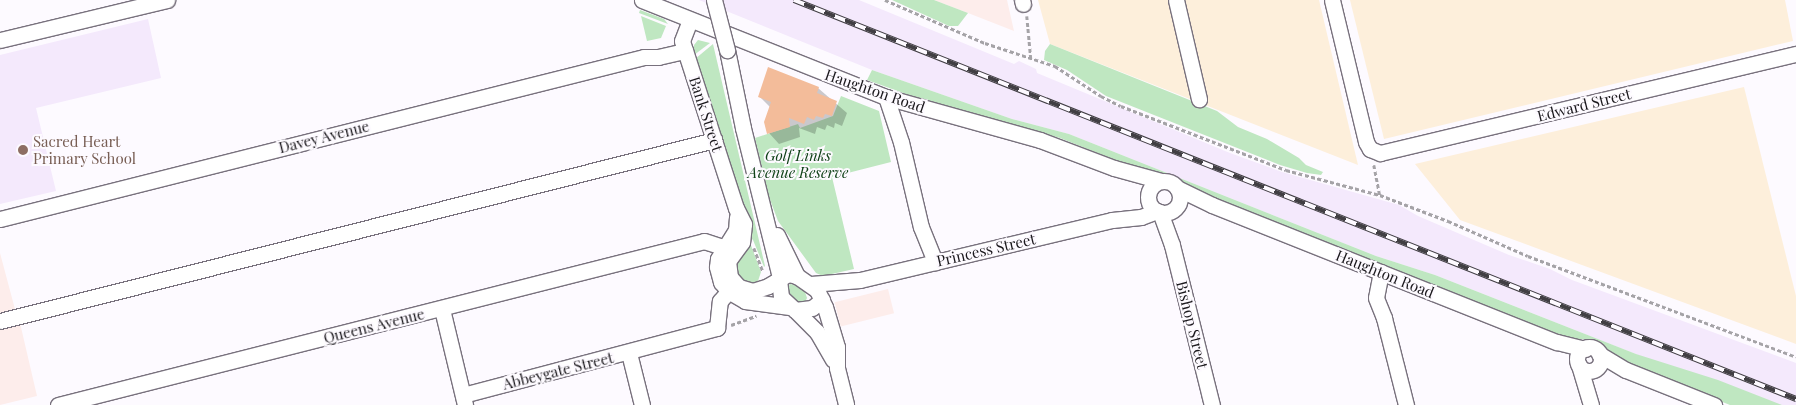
<!DOCTYPE html>
<style>
body{margin:0}
#map{position:relative;width:1796px;height:405px;overflow:hidden;background:#fdfaff;font-family:"Playfair Display",serif}
div>[style]{position:absolute}
.commercial>*{inset:0;background:#fdedeb;transform-origin:0 0}
.industrial>*{inset:0;background:#fdefdb}
.built>*{inset:0;background:#f4e9fc}
.green>*{inset:0;background:#bfe7c1}
.shadow>*{inset:0;background:#0003}
.building>*{inset:0;background:#f3bc9a}
.path>*{height:2.5px;margin-top:-1.25px;transform-origin:0;background:repeating-linear-gradient(90deg,#a5a3a7 0 4px,transparent 0 6.5px)}
.roads{filter:drop-shadow(1px 0 #78717d) drop-shadow(-1px 0 #78717d) drop-shadow(0 1px #78717d) drop-shadow(0 -1px #78717d)}
.minor>*{height:15px;margin:-7.5px;padding:0 7.5px;transform-origin:7.5px;border-radius:7.5px;background:#fff}
.minor>.ring{margin:-7.5px;padding:0;box-sizing:content-box;background:none;border:15px solid #fff;border-radius:50%}
.rail>*{height:5.5px;margin-top:-2.75px;transform-origin:0;background:repeating-linear-gradient(90deg,#fdfaff 0 11px,#413f43 0 22px);box-sizing:border-box;border-block:1px solid #413f43}
.bridges{filter:drop-shadow(1px 0 #78717d) drop-shadow(-1px 0 #78717d) drop-shadow(0 1px #78717d) drop-shadow(0 -1px #78717d)}
.minor-bridge>*{height:15px;margin:-7.5px;padding:0 7.5px;transform-origin:7.5px;border-radius:7.5px;background:#fff}
.dots>*{width:14px;height:14px;translate:-50% -50%;box-sizing:border-box;border:2px solid #fdfaff;border-radius:50%}
span{translate:-50% -50%;white-space:nowrap;text-align:center;line-height:1.15;-webkit-text-stroke:4px #fdfaff;paint-order:stroke}
.street-label{font-size:15px;color:#1a181c}
.education-label{font-size:15px;color:#785e54}
.left{translate:0 -50%;text-align:left}
.park-label{font-size:15px;color:#104218;font-style:italic}
</style>
<div id="map">
<div class="commercial">
<i style="clip-path:polygon(934px 0,1007px 0,1014px 31px,968px 13px)"></i>
<i style="clip-path:polygon(0 253px,16px 313px,0 317px)"></i>
<i style="left:888px;top:289px;width:25px;height:55px;rotate:76deg"></i>
<i style="clip-path:polygon(20px 323px,37px 396px,0 405px,0 328px)"></i>
</div>
<div class="industrial">
<i style="clip-path:polygon(1038px 0,1319px 0,1358px 165px,1050px 44px)"></i>
<i style="clip-path:polygon(1350px 0,1785px 0,1793px 41px,1384px 139px)"></i>
<i style="clip-path:polygon(1744px 87px,1796px 296px,1796px 344px,1460px 220px,1415px 164px)"></i>
</div>
<div class="built">
<i style="clip-path:polygon(699px 0,859px 0,1014px 64px,1019px 61px,1036px 69px,1037px 73px,1230px 153px,1282px 172px,1399px 205px,1418px 216px,1509px 255px,1550px 269px,1572px 280px,1796px 363px,1796px 405px,1765px 405px,1435px 275px,1376px 256px,1069px 134px,1012px 119px,872px 70px)"></i>
<i style="clip-path:polygon(148px 19px,161px 78px,36px 108px,56px 191px,0 204px,0 55px)"></i>
</div>
<div class="green">
<i style="clip-path:polygon(892px 0,934px 0,968px 13px,958px 26px,949px 26px)"></i>
<i style="clip-path:polygon(640px 10px,664px 19px,668px 24px,639px 13px)"></i>
<i style="clip-path:polygon(641px 16px,666px 26px,661px 38px,647px 41px)"></i>
<i style="clip-path:polygon(698px 40px,710px 43px,694px 55px,694px 45px)"></i>
<i style="clip-path:polygon(713px 44px,765px 266px,764px 267px,753px 240px,749px 236px,695px 59px)"></i>
<i style="clip-path:polygon(1050px 44px,1217px 111px,1238px 127px,1267px 139px,1299px 158px,1306px 165px,1323px 172px,1321px 175px,1307px 173px,1280px 165px,1106px 96px,1067px 70px,1044px 60px,1045px 51px)"></i>
<i style="clip-path:polygon(872px 70px,1012px 119px,1069px 134px,1376px 256px,1435px 275px,1636px 354px,1718px 380px,1782px 405px,1730px 405px,1612px 358px,1602px 348px,1586px 339px,1565px 340px,1184px 188px,1174px 179px,1154px 176px,1060px 138px,906px 94px,867px 80px)"></i>
<i style="clip-path:polygon(841px 96px,879px 111px,891px 162px,832px 177px,854px 269px,823px 276px,816px 273px,778px 221px,769px 197px,755px 138px,798px 124px,800px 128px,833px 116px)"></i>
<i style="clip-path:polygon(749px 240px,761px 272px,757px 284px,750px 286px,735px 275px,734px 264px)"></i>
<i style="clip-path:polygon(790px 284px,797px 285px,805px 292px,807px 298px,805px 302px,798px 302px,791px 297px,788px 288px)"></i>
</div>
<div class="shadow">
<i style="clip-path:polygon(818px 88px,847px 113px,842px 126px,835px 123px,834px 128px,827px 125px,825px 130px,817px 127px,815px 134px,799px 128px,800px 137px,779px 144px,769px 133px,771px 108px,759px 96px)"></i>
</div>
<div class="building">
<i style="clip-path:polygon(768px 67px,819px 87px,817px 93px,837px 101px,832px 116px,825px 114px,823px 118px,816px 116px,814px 120px,807px 117px,804px 124px,789px 118px,790px 127px,767px 134px,764px 122px,771px 102px,758px 97px)"></i>
</div>
<div class="path">
<i style="left:885px;top:0;width:109px;rotate:23.3deg"></i>
<i style="left:985px;top:43px;width:74px;rotate:18.2deg"></i>
<i style="left:1055px;top:66px;width:55px;rotate:33.1deg"></i>
<i style="left:1101px;top:96px;width:22px;rotate:27deg"></i>
<i style="left:1121px;top:106px;width:177px;rotate:21.2deg"></i>
<i style="left:1286px;top:170px;width:97px;rotate:14.9deg"></i>
<i style="left:1380px;top:195px;width:73px;rotate:20.9deg"></i>
<i style="left:1448px;top:221px;width:87px;rotate:23.6deg"></i>
<i style="left:1528px;top:256px;width:286px;rotate:20.6deg"></i>
<i style="left:1027px;top:16px;width:43px;rotate:84.7deg"></i>
<i style="left:1374px;top:165px;width:31px;rotate:79deg"></i>
<i style="left:754px;top:248px;width:25px;rotate:69deg"></i>
<i style="left:731px;top:325px;width:27px;rotate:-20deg"></i>
</div>
<div class="roads">
<div class="minor">
<i style="left:642px;top:0;width:263px;rotate:21.7deg"></i>
<i style="left:886px;top:97px;width:160px;rotate:15.6deg"></i>
<i style="left:1040px;top:140px;width:79px;rotate:20.7deg"></i>
<i style="left:1114px;top:168px;width:49px;rotate:15.5deg"></i>
<i style="left:1022px;top:0;width:4px;rotate:76deg"></i>
<i style="left:1176px;top:0;width:102px;rotate:76.9deg"></i>
<i style="left:1332px;top:0;width:146px;rotate:76.5deg"></i>
<i style="left:1366px;top:142px;width:8px;rotate:60deg"></i>
<i style="left:1370px;top:149px;width:11px;rotate:22deg"></i>
<i style="left:1380px;top:153px;width:428px;rotate:-13.4deg"></i>
<i style="left:690px;top:20px;width:22px;rotate:111deg"></i>
<i style="left:682px;top:41px;width:176px;rotate:72.1deg"></i>
<i style="left:736px;top:208px;width:18px;rotate:63deg"></i>
<i style="left:744px;top:224px;width:18px;rotate:96deg"></i>
<i style="left:742px;top:242px;width:24px;rotate:126deg"></i>
<i style="left:728px;top:261px;width:16px;rotate:83deg"></i>
<i style="left:730px;top:277px;width:13px;rotate:48deg"></i>
<i style="left:739px;top:287px;width:15px;rotate:16deg"></i>
<i style="left:753px;top:291px;width:16px;rotate:-18deg"></i>
<i style="left:768px;top:286px;width:23px;rotate:-31deg"></i>
<i style="left:788px;top:274px;width:9px;rotate:13deg"></i>
<i style="left:797px;top:276px;width:24px;rotate:35deg"></i>
<i style="left:817px;top:290px;width:19px;rotate:65deg"></i>
<i style="left:825px;top:307px;width:42px;rotate:73.3deg"></i>
<i style="left:837px;top:347px;width:21px;rotate:90deg"></i>
<i style="left:837px;top:368px;width:38px;rotate:76deg"></i>
<i style="left:0;top:40px;width:172px;rotate:-13.5deg"></i>
<i style="left:727px;top:50px;width:80px;rotate:78.4deg"></i>
<i style="left:743px;top:128px;width:154px;rotate:76.1deg"></i>
<i style="left:886px;top:97px;width:47px;rotate:71.6deg"></i>
<i style="left:901px;top:142px;width:87px;rotate:76.8deg"></i>
<i style="left:921px;top:227px;width:38px;rotate:68deg"></i>
<i class="ring" style="left:1148px;top:181px;width:17px;height:17px"></i>
<i style="left:1177px;top:188px;width:39px;rotate:26deg"></i>
<i style="left:1212px;top:205px;width:371px;rotate:21.7deg"></i>
<i style="left:1557px;top:342px;width:29px;rotate:14deg"></i>
<i style="left:1160px;top:212px;width:35px;rotate:70deg"></i>
<i style="left:1172px;top:245px;width:165px;rotate:76deg"></i>
<i style="left:737px;top:217px;width:13px;rotate:94deg"></i>
<i style="left:736px;top:230px;width:34px;rotate:122deg"></i>
<i style="left:718px;top:259px;width:8px;rotate:97deg"></i>
<i style="left:717px;top:267px;width:16px;rotate:75deg"></i>
<i style="left:721px;top:282px;width:11px;rotate:52deg"></i>
<i style="left:728px;top:291px;width:20px;rotate:30deg"></i>
<i style="left:745px;top:301px;width:45px;rotate:7.6deg"></i>
<i style="left:0;top:219px;width:664px;rotate:-14.12deg"></i>
<i style="left:644px;top:57px;width:14px"></i>
<i style="left:658px;top:57px;width:28px;rotate:-13deg"></i>
<i style="left:777px;top:235px;width:46px;rotate:64deg"></i>
<i style="left:1381px;top:272px;width:26px;rotate:101deg"></i>
<i style="left:1376px;top:298px;width:22px;rotate:68deg"></i>
<i style="left:1384px;top:318px;width:90px;rotate:75.8deg"></i>
<i style="left:779px;top:280px;width:17px;rotate:83deg"></i>
<i style="left:781px;top:297px;width:19px;rotate:43deg"></i>
<i style="left:795px;top:310px;width:17px;rotate:-7deg"></i>
<i style="left:812px;top:308px;width:13px;rotate:-39deg"></i>
<i style="left:811px;top:284px;width:49px;rotate:-4.7deg"></i>
<i style="left:860px;top:280px;width:259px;rotate:-13.4deg"></i>
<i style="left:1112px;top:220px;width:29px;rotate:-6deg"></i>
<i style="left:1141px;top:217px;width:17px;rotate:-21deg"></i>
<i style="left:442px;top:309px;width:99px;rotate:76.5deg"></i>
<i style="left:795px;top:310px;width:31px;rotate:45deg"></i>
<i style="left:817px;top:332px;width:32px;rotate:60deg"></i>
<i style="left:0;top:321px;width:737px;rotate:-14.22deg"></i>
<i class="ring" style="left:1577px;top:347px;width:9px;height:9px"></i>
<i style="left:629px;top:353px;width:54px;rotate:76deg"></i>
<i style="left:1599px;top:354px;width:31px;rotate:31deg"></i>
<i style="left:1626px;top:370px;width:95px;rotate:21.7deg"></i>
<i style="left:1579px;top:365px;width:42px;rotate:73.3deg"></i>
<i style="left:463px;top:395px;width:263px;rotate:-14.8deg"></i>
<i style="left:717px;top:328px;width:27px;rotate:-84deg"></i>
<i style="left:720px;top:301px;width:23px;rotate:-49deg"></i>
<i style="left:58px;top:405px;width:666px;rotate:-14.24deg"></i>
<i style="left:704px;top:241px;width:16px;rotate:18deg"></i>
<i style="left:719px;top:246px;width:16px;rotate:45deg"></i>
</div>
</div>
<div class="rail">
<i style="left:794px;top:0;width:1079px;rotate:21.71deg"></i>
</div>
<div class="bridges">
<div class="minor-bridge">
<i style="left:714px;top:0;width:52px;rotate:75.4deg"></i>
</div>
</div>
<div class="dots">
<i style="left:23px;top:150px;background:#8d6e63"></i>
</div>
<div class="street-label">
<span style="left:875px;top:91px;rotate:19deg">Haughton Road</span>
<span style="left:1584px;top:105px;rotate:-14deg">Edward Street</span>
<span style="left:706px;top:114px;rotate:72deg">Bank Street</span>
<span style="left:324px;top:137px;rotate:-14deg">Davey Avenue</span>
<span style="left:986px;top:250px;rotate:-13deg">Princess Street</span>
<span style="left:1385px;top:274px;rotate:22deg">Haughton Road</span>
<span style="left:1192px;top:325px;rotate:76deg">Bishop Street</span>
<span style="left:374px;top:326px;rotate:-14deg">Queens Avenue</span>
<span style="left:558px;top:371px;rotate:-14deg">Abbeygate Street</span>
</div>
<div class="education-label">
<span class="left" style="left:33px;top:150px">Sacred Heart<br>Primary School</span>
</div>
<div class="park-label">
<span style="left:798px;top:164px">Golf Links<br>Avenue Reserve</span>
</div>
</div>
